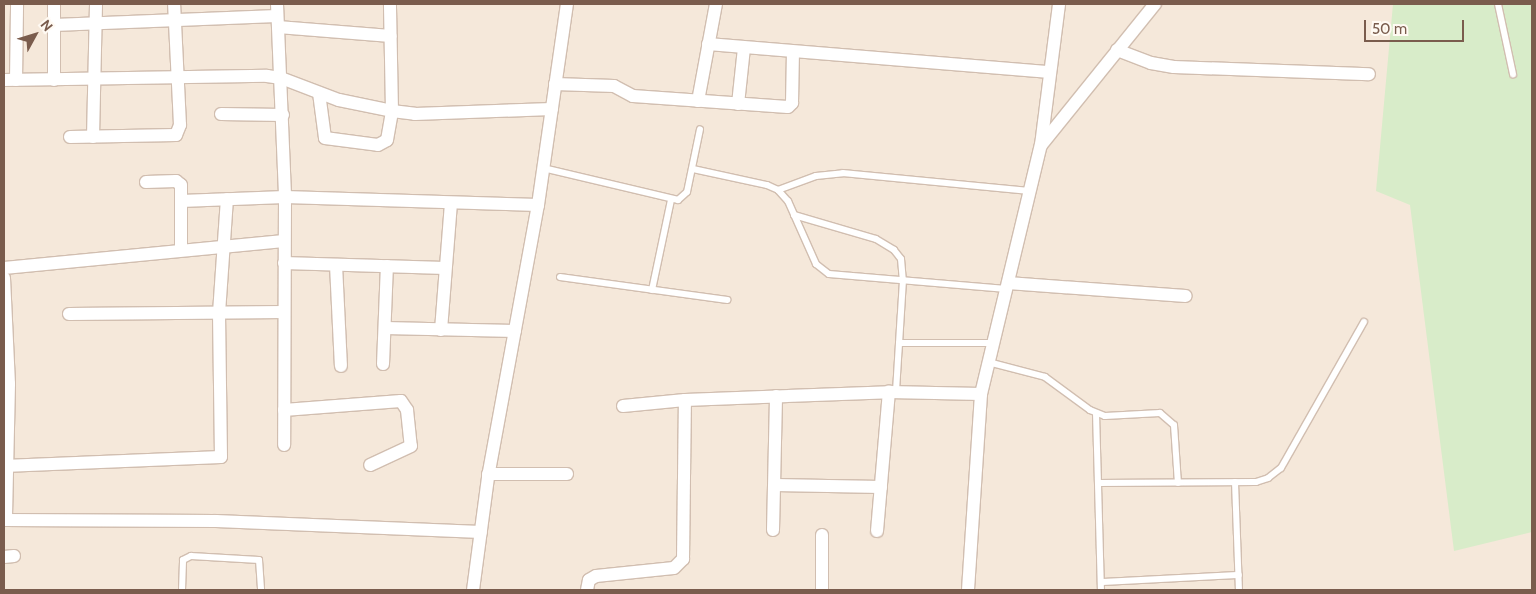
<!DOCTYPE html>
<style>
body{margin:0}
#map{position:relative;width:1536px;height:594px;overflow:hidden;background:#fdf6ec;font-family:Cabin,sans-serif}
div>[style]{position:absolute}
.residential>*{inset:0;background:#f5e8da;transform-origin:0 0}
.green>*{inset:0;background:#d8ecc9}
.roads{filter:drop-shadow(1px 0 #d1beb0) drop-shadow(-1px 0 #d1beb0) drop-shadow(0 1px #d1beb0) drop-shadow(0 -1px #d1beb0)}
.service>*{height:6px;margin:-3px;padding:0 3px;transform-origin:3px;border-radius:3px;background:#fff}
.minor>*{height:12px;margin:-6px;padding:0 6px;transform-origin:6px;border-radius:6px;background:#fff}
span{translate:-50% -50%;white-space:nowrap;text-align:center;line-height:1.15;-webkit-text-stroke:4px #fffaf3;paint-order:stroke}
.frame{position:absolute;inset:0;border:5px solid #7a5c4d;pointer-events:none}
.north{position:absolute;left:10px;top:10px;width:50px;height:50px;-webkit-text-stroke:4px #fffaf3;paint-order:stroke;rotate:51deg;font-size:14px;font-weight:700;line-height:20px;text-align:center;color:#7a5c4d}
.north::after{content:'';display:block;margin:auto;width:18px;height:22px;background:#7a5c4d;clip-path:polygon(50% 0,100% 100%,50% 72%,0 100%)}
.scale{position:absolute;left:1364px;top:20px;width:100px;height:22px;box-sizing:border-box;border:2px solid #7a5c4d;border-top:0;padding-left:6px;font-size:15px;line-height:18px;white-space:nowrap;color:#7a5c4d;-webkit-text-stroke:4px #fffaf3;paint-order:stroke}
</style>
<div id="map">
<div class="residential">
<i style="left:4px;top:4px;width:1528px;height:586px"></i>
</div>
<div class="green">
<i style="clip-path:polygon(1393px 4px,1532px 4px,1532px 532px,1454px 551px,1410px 205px,1376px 191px)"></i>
</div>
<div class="roads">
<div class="service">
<i style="left:1498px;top:4px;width:72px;rotate:77.9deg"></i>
<i style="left:543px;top:168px;width:139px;rotate:13.3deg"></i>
<i style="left:678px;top:200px;width:12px;rotate:-42deg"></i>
<i style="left:687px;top:192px;width:64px;rotate:-78.3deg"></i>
<i style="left:693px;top:169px;width:76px;rotate:12.2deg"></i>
<i style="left:767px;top:185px;width:12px;rotate:24deg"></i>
<i style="left:778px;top:190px;width:15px;rotate:48deg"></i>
<i style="left:788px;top:201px;width:69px;rotate:66deg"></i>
<i style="left:816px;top:264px;width:16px;rotate:38deg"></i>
<i style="left:829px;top:274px;width:178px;rotate:4.8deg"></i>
<i style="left:778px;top:190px;width:40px;rotate:-20.2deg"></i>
<i style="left:816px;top:176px;width:27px;rotate:-6deg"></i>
<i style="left:843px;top:173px;width:187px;rotate:5.5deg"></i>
<i style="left:794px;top:215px;width:85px;rotate:16.3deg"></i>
<i style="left:876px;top:239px;width:21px;rotate:31deg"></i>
<i style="left:894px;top:250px;width:11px;rotate:52deg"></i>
<i style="left:901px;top:259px;width:21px;rotate:85deg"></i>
<i style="left:903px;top:280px;width:112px;rotate:93.6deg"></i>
<i style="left:560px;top:277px;width:169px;rotate:7.8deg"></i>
<i style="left:652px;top:290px;width:92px;rotate:-78.1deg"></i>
<i style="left:899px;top:343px;width:94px"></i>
<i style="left:988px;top:362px;width:59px;rotate:14.7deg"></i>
<i style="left:1045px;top:377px;width:56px;rotate:36.3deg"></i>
<i style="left:1090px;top:410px;width:16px;rotate:22deg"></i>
<i style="left:1105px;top:416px;width:55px;rotate:-3.1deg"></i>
<i style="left:1160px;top:413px;width:18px;rotate:41deg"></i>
<i style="left:1174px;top:425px;width:58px;rotate:86.1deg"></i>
<i style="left:1096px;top:413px;width:177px;rotate:88.4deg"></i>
<i style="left:1235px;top:482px;width:108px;rotate:87.9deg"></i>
<i style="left:1098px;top:483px;width:158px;rotate:-0.4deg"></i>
<i style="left:1256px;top:482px;width:13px;rotate:-18deg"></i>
<i style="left:1268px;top:478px;width:16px;rotate:-38deg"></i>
<i style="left:1281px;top:468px;width:168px;rotate:-60.4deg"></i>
<i style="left:1101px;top:582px;width:138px;rotate:-2.9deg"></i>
<i style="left:182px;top:590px;width:30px;rotate:-88deg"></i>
<i style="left:183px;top:560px;width:9px;rotate:-27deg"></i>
<i style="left:191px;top:556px;width:68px;rotate:3.4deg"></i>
<i style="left:259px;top:560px;width:30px;rotate:86deg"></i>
</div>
<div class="minor">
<i style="left:277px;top:4px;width:193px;rotate:87.6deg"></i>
<i style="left:285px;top:197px;width:248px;rotate:90.2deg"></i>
<i style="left:54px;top:25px;width:223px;rotate:-2.3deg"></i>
<i style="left:278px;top:27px;width:113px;rotate:4.6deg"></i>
<i style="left:708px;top:44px;width:343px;rotate:4.7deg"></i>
<i style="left:1117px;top:50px;width:36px;rotate:21deg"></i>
<i style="left:1151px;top:63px;width:23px;rotate:10deg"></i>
<i style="left:1174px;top:67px;width:195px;rotate:2.1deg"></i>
<i style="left:4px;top:80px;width:263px;rotate:-0.9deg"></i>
<i style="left:267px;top:76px;width:14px;rotate:8deg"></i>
<i style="left:281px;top:78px;width:62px;rotate:20.8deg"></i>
<i style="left:339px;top:100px;width:54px;rotate:11.7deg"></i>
<i style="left:392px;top:111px;width:23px;rotate:7deg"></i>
<i style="left:415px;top:114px;width:137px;rotate:-2.1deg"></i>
<i style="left:16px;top:80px;width:76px;rotate:-89.2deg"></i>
<i style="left:54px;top:80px;width:76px;rotate:-90deg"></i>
<i style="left:555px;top:84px;width:59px;rotate:1.9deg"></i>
<i style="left:614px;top:86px;width:21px;rotate:28deg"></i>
<i style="left:633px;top:96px;width:155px;rotate:4.1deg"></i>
<i style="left:788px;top:107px;width:6px;rotate:-45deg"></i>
<i style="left:792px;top:103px;width:50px;rotate:-88.9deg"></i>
<i style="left:319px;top:93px;width:45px;rotate:82.4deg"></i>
<i style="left:325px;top:138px;width:53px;rotate:7.5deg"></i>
<i style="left:378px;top:145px;width:10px;rotate:-29deg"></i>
<i style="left:387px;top:140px;width:29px;rotate:-80deg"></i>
<i style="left:392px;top:111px;width:107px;rotate:-91.1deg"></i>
<i style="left:698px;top:101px;width:99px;rotate:-79.5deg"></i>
<i style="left:738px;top:104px;width:56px;rotate:-83.9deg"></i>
<i style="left:221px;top:114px;width:62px;rotate:0.9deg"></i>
<i style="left:70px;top:137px;width:106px;rotate:-1.1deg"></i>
<i style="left:176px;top:135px;width:11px;rotate:-68deg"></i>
<i style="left:180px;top:125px;width:121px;rotate:-92.8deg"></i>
<i style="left:93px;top:137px;width:133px;rotate:-88.7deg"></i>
<i style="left:1042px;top:144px;width:180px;rotate:-51.1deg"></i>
<i style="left:146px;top:182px;width:30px;rotate:-2deg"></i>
<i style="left:176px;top:181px;width:6px;rotate:39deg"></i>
<i style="left:181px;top:185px;width:65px;rotate:90deg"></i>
<i style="left:181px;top:201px;width:104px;rotate:-2.2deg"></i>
<i style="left:285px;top:197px;width:253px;rotate:1.8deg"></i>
<i style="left:284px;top:263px;width:161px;rotate:1.8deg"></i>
<i style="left:336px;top:265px;width:101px;rotate:87.2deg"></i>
<i style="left:4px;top:268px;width:281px;rotate:-5.5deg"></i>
<i style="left:4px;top:278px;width:106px;rotate:87.3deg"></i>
<i style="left:9px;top:384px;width:136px;rotate:91.3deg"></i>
<i style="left:1008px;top:283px;width:178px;rotate:4.2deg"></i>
<i style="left:69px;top:314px;width:215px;rotate:-0.5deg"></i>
<i style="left:385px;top:328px;width:130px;rotate:1.3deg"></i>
<i style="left:441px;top:330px;width:127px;rotate:-85.5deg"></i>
<i style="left:383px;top:364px;width:98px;rotate:-87.7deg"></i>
<i style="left:623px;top:406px;width:62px;rotate:-5.5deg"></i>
<i style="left:685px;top:400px;width:204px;rotate:-2.2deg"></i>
<i style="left:889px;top:392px;width:92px;rotate:1.2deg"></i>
<i style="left:284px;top:410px;width:117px;rotate:-4.4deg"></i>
<i style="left:401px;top:401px;width:11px;rotate:56deg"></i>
<i style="left:407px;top:410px;width:36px;rotate:84deg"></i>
<i style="left:411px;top:446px;width:45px;rotate:155.1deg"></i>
<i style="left:4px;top:466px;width:217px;rotate:-2.4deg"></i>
<i style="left:221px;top:457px;width:144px;rotate:-90.8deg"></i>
<i style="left:219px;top:313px;width:114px;rotate:-86deg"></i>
<i style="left:488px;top:474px;width:79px"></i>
<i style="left:775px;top:485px;width:106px;rotate:1.1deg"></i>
<i style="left:4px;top:520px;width:212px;rotate:0.3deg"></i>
<i style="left:216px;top:521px;width:265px;rotate:2.4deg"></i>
<i style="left:773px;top:530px;width:134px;rotate:-88.7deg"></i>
<i style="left:877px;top:531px;width:140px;rotate:-85.1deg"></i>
<i style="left:822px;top:535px;width:55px;rotate:90deg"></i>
<i style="left:4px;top:557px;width:10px;rotate:-6deg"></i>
<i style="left:473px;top:590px;width:114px;rotate:-82.4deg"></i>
<i style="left:488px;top:477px;width:277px;rotate:-79.6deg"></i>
<i style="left:538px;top:205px;width:203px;rotate:-81.8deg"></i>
<i style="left:587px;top:590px;width:10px;rotate:-79deg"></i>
<i style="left:589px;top:580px;width:8px;rotate:-30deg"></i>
<i style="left:596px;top:576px;width:78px;rotate:-5.9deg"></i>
<i style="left:674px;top:568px;width:13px;rotate:-45deg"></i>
<i style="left:683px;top:559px;width:159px;rotate:-89.3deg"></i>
<i style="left:968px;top:590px;width:196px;rotate:-86.2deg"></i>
<i style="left:981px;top:394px;width:256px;rotate:-76.5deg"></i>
<i style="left:1041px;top:145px;width:142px;rotate:-82.7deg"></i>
</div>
</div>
<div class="frame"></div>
<div class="north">N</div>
<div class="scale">50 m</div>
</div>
